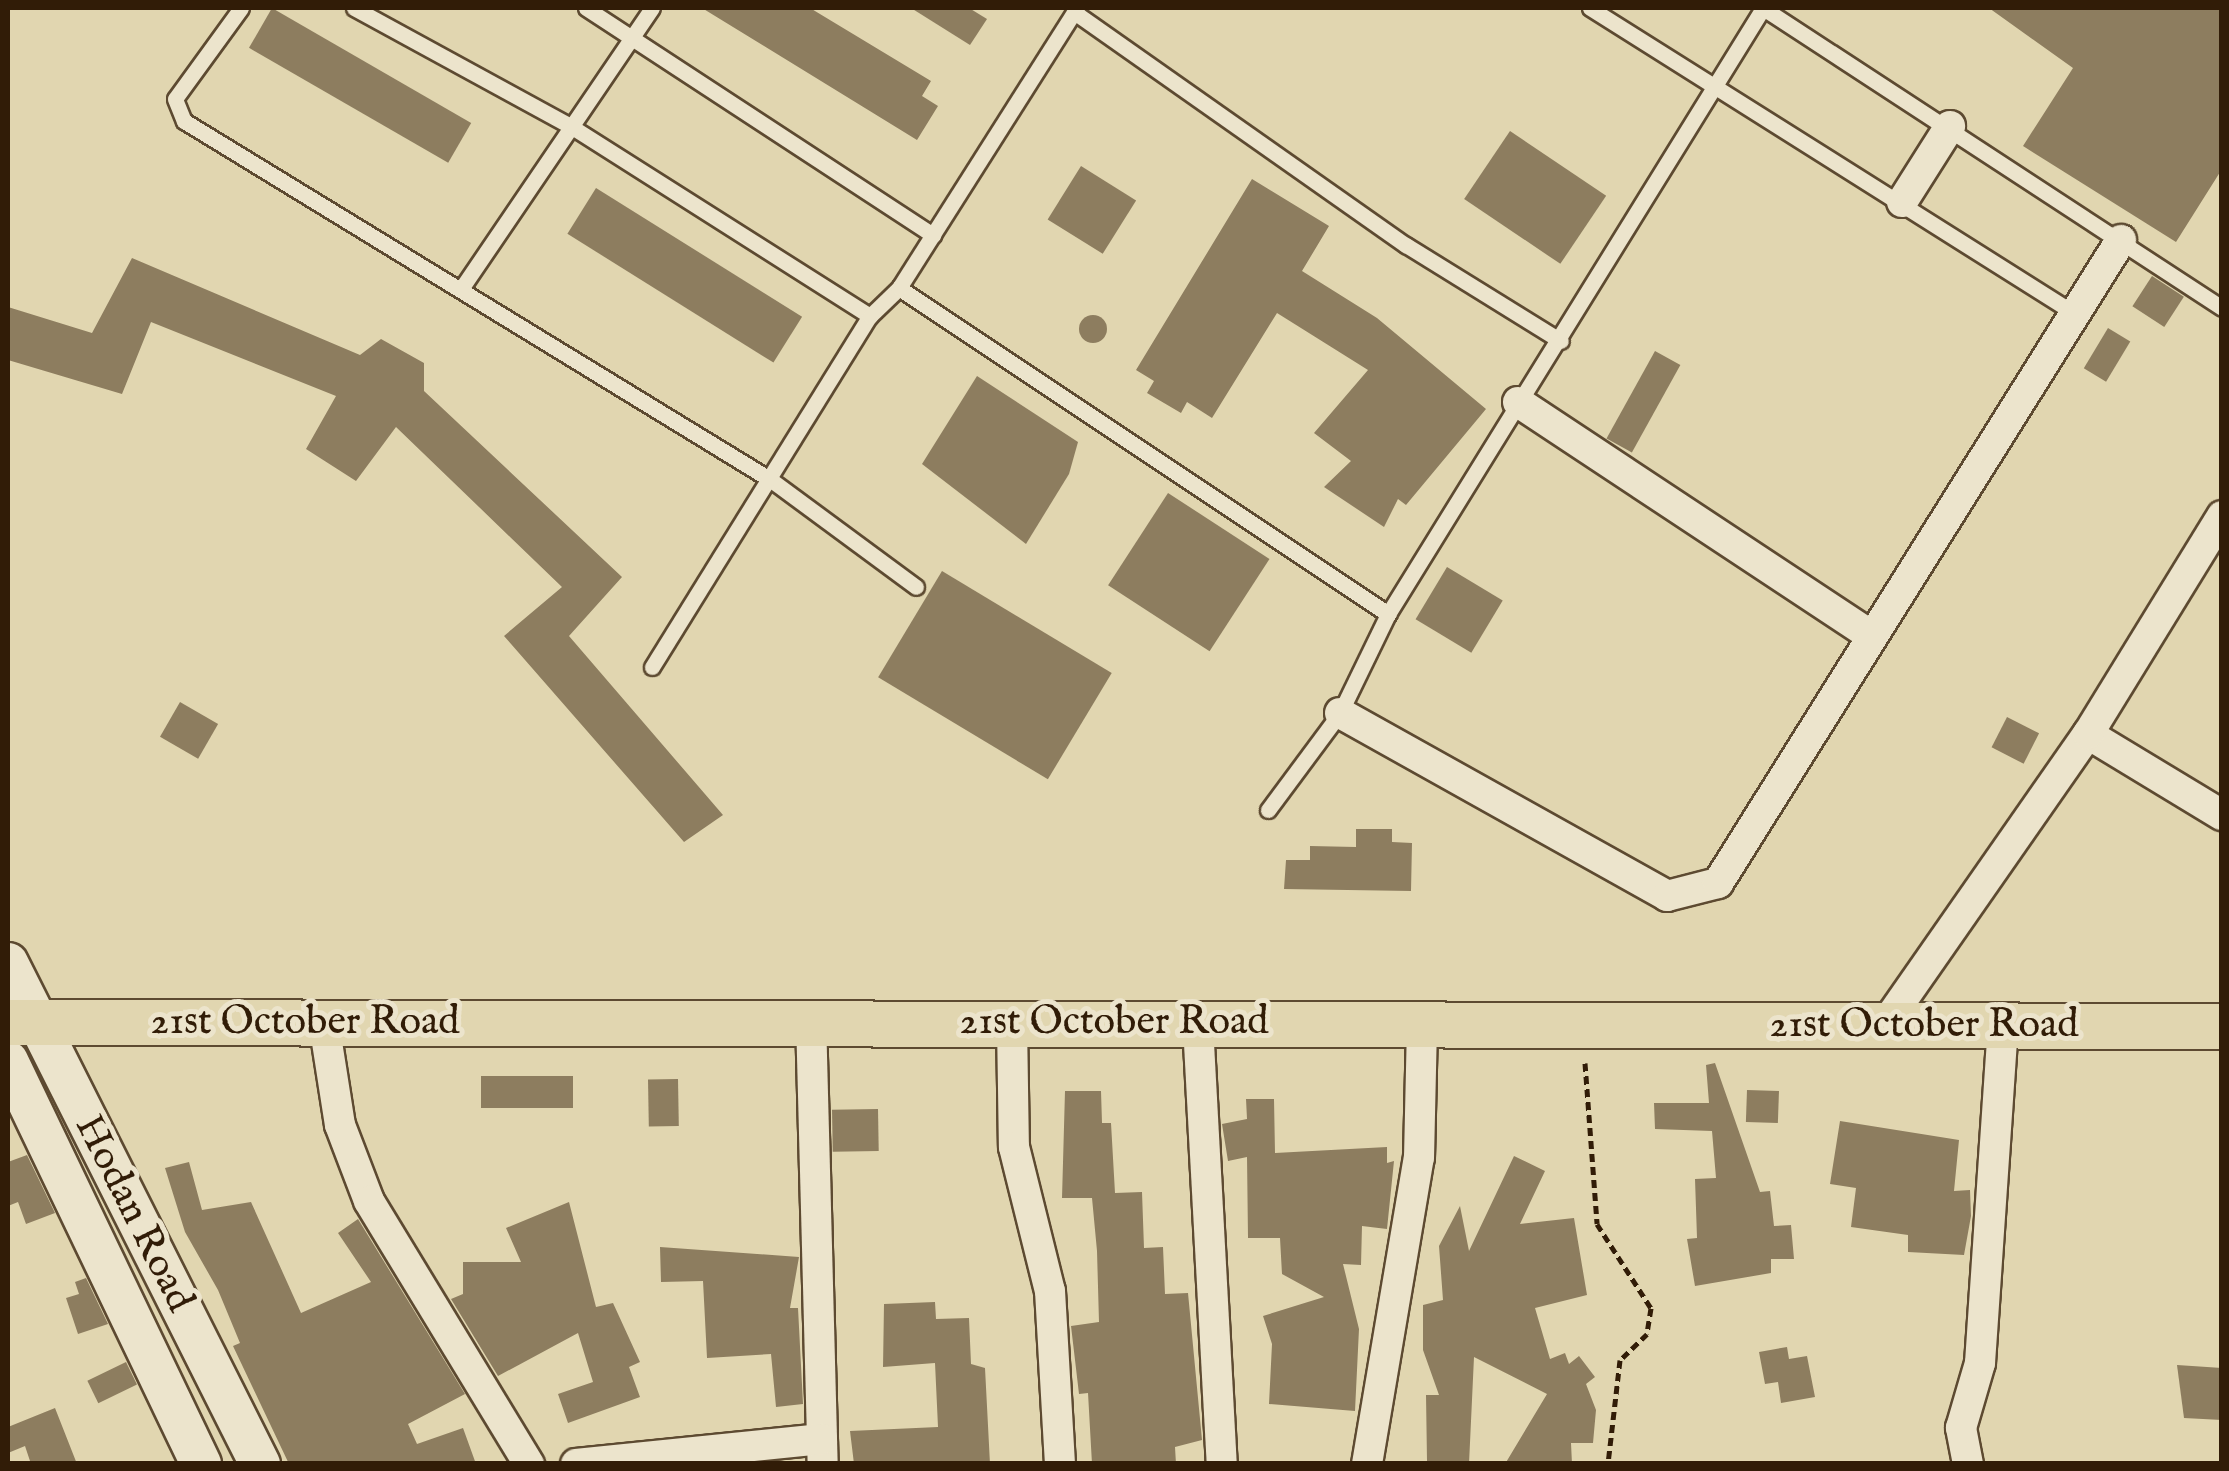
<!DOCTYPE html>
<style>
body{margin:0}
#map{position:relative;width:2229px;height:1471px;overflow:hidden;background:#e1d6b0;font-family:"IM FELL English",serif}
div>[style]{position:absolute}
.building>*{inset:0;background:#8d7d5f;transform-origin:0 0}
.round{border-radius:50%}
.path>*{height:5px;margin-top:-2.5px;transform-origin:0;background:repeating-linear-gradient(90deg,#311c07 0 8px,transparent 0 13px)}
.roads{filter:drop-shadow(2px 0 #5d4a31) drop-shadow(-2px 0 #5d4a31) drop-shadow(0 2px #5d4a31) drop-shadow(0 -2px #5d4a31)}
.lane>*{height:15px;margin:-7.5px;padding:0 7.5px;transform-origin:7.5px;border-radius:7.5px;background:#ece4cc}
.street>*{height:30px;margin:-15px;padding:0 15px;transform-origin:15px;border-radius:15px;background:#ece4cc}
.secondary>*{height:40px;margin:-20px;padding:0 20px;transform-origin:20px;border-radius:20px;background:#ece4cc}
.primary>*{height:45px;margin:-22.5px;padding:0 22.5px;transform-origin:22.5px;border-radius:22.5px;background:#e1d6b0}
span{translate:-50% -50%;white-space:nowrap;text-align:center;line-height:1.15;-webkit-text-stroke:10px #ece4cc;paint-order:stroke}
.street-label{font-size:40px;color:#311c07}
.frame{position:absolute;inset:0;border:10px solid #311c07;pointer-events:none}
</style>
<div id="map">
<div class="building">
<i style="left:272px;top:8px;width:230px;height:46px;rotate:30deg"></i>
<i style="clip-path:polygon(702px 8px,810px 8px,931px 81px,922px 96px,938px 106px,917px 140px)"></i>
<i style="clip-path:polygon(911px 8px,969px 8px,987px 19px,970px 45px)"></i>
<i style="clip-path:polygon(1989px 8px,2222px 8px,2222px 169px,2176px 242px,2023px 146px,2073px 68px)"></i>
<i style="left:1510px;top:131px;width:116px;height:82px;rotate:34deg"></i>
<i style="left:1081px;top:166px;width:65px;height:63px;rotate:32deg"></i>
<i style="clip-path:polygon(1252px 179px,1329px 226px,1302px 271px,1377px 318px,1486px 409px,1406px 505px,1398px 499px,1384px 527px,1324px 487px,1351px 461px,1314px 433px,1368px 370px,1277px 313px,1212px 418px,1187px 402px,1181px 413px,1147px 393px,1154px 381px,1136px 370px)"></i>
<i style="left:596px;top:188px;width:243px;height:54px;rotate:32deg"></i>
<i style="clip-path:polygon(132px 258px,360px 355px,381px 339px,424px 363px,424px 391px,622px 577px,569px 636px,723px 815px,684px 842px,504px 636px,562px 587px,396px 427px,356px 481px,306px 449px,336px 396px,151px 322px,122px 394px,8px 360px,8px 307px,92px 333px)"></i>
<i style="left:2152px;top:276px;width:38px;height:36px;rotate:33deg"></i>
<i class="round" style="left:1079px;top:315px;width:28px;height:28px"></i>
<i style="left:2108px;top:328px;width:26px;height:47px;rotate:31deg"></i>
<i style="left:1655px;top:351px;width:29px;height:100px;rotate:29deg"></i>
<i style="clip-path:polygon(977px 376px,1078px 442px,1069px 474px,1026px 544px,922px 464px)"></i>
<i style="left:1168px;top:493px;width:121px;height:110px;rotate:33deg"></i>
<i style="left:1447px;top:567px;width:65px;height:61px;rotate:31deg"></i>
<i style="left:942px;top:571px;width:198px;height:124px;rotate:31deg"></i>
<i style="left:180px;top:702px;width:44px;height:40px;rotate:30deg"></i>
<i style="left:2007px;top:717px;width:36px;height:34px;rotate:27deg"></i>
<i style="clip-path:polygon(1356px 829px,1392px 829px,1392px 842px,1412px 843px,1411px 891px,1284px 889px,1286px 860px,1310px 860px,1310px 846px,1356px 847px)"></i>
<i style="clip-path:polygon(1715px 1063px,1760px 1192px,1770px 1191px,1774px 1226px,1791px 1225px,1794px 1259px,1771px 1259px,1771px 1273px,1695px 1286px,1687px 1239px,1697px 1238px,1695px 1179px,1716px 1178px,1712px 1131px,1655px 1129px,1654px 1103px,1709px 1103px,1706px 1065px)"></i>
<i style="left:481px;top:1076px;width:92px;height:32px"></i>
<i style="left:678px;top:1079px;width:47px;height:30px;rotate:89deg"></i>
<i style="left:1747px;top:1090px;width:32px;height:32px;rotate:2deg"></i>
<i style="clip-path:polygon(1065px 1091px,1101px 1091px,1102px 1123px,1111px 1123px,1115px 1193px,1142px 1192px,1144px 1248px,1163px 1247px,1165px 1294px,1188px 1293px,1202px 1440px,1175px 1447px,1176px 1464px,1092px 1464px,1088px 1393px,1079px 1394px,1071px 1326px,1099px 1322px,1097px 1251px,1092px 1198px,1062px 1198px)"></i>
<i style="clip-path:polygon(1246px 1099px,1274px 1099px,1275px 1153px,1387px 1147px,1387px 1163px,1394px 1161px,1387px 1229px,1362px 1226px,1361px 1265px,1343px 1264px,1359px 1329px,1355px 1411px,1269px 1404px,1272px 1344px,1263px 1316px,1324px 1297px,1282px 1274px,1280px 1238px,1248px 1238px,1247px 1157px,1228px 1161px,1222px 1124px,1247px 1119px)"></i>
<i style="left:878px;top:1109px;width:42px;height:46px;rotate:89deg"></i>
<i style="clip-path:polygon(1840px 1121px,1959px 1140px,1954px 1191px,1970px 1190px,1971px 1216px,1964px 1255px,1908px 1252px,1908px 1235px,1851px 1227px,1856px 1188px,1830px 1184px)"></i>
<i style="clip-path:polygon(27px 1155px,55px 1213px,26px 1224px,18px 1202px,8px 1206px,8px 1162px)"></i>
<i style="clip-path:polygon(1514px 1156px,1545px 1171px,1520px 1224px,1574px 1218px,1587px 1295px,1535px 1308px,1550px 1359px,1565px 1353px,1569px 1364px,1579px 1356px,1595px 1377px,1586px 1384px,1596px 1410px,1593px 1443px,1571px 1443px,1572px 1464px,1505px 1464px,1547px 1394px,1474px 1357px,1469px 1464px,1427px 1461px,1426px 1395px,1439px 1395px,1423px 1350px,1423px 1305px,1443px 1300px,1439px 1246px,1460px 1206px,1469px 1251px)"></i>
<i style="clip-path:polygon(189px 1162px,202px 1210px,251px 1202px,301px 1313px,371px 1282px,338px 1233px,358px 1219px,465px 1394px,408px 1424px,417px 1444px,463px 1428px,476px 1464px,289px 1464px,233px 1346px,240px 1343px,218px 1290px,185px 1232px,165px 1168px)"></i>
<i style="clip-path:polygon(569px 1202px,596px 1307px,613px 1303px,640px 1362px,629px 1367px,640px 1397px,568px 1423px,558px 1394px,593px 1382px,578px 1333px,498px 1376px,451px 1299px,463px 1294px,463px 1262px,521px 1262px,506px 1228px)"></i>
<i style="clip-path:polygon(660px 1247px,799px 1257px,790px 1308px,798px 1308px,803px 1404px,776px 1407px,771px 1354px,707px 1358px,703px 1281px,661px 1282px)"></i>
<i style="clip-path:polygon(86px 1278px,108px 1324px,78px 1334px,66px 1298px,79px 1294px,75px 1282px)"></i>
<i style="clip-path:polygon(935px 1302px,936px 1319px,969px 1318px,971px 1364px,985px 1368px,990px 1464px,854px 1464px,850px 1431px,938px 1427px,935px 1363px,883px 1367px,884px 1304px)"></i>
<i style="clip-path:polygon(1787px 1347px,1789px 1359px,1807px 1356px,1815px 1397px,1781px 1403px,1778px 1382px,1765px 1384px,1759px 1352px)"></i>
<i style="left:126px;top:1362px;width:25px;height:43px;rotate:64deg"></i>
<i style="clip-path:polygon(2177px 1365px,2222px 1368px,2222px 1420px,2184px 1418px)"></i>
<i style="clip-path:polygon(55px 1408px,77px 1464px,31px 1464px,25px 1446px,8px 1453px,8px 1427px)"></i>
</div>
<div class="path">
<i style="left:1585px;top:1063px;width:161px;rotate:85.7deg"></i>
<i style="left:1597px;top:1224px;width:100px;rotate:57.3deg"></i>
<i style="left:1651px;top:1308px;width:26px;rotate:99deg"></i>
<i style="left:1647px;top:1334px;width:37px;rotate:136deg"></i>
<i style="left:1620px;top:1360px;width:105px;rotate:96.6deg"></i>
</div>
<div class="roads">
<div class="lane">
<i style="left:241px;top:8px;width:112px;rotate:126deg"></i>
<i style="left:175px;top:99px;width:24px;rotate:68deg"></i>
<i style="left:184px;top:121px;width:688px;rotate:31.45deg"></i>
<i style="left:771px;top:480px;width:180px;rotate:36.4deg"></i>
<i style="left:354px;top:8px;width:248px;rotate:28.6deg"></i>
<i style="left:572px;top:127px;width:353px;rotate:32.4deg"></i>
<i style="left:586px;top:8px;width:415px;rotate:33.2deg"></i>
<i style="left:1590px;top:8px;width:572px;rotate:32.22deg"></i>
<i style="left:1763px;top:8px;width:548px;rotate:33.17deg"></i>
<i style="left:1074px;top:12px;width:406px;rotate:35.1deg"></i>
<i style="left:1406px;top:245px;width:182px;rotate:31.8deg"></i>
<i style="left:463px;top:286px;width:336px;rotate:-55.8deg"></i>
<i style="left:899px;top:288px;width:588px;rotate:33.69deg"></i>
<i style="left:652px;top:667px;width:413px;rotate:-58.2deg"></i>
<i style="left:870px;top:316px;width:40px;rotate:-44deg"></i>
<i style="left:899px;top:288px;width:332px;rotate:-57.6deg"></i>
<i style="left:1268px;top:810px;width:121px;rotate:-53.4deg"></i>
<i style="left:1340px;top:713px;width:110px;rotate:-64.1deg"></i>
<i style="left:1388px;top:614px;width:713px;rotate:-58.25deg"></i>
</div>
<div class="street">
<i style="left:1902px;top:202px;width:90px;rotate:-57.7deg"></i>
<i style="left:1518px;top:402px;width:421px;rotate:33.5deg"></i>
<i style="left:1340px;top:713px;width:375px;rotate:29.2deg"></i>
<i style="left:1667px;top:896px;width:53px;rotate:-14.3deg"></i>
<i style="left:1718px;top:883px;width:759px;rotate:-57.92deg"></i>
<i style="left:2088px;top:734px;width:157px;rotate:31.2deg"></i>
<i style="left:811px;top:1018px;width:446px;rotate:88.5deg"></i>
<i style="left:324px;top:1023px;width:103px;rotate:81.1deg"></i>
<i style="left:340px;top:1125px;width:81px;rotate:69.1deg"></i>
<i style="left:369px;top:1201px;width:308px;rotate:58.7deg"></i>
<i style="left:1012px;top:1024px;width:123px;rotate:89.1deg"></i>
<i style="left:1014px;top:1147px;width:148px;rotate:76deg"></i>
<i style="left:1050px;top:1291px;width:173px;rotate:86.7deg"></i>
<i style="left:1198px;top:1025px;width:440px;rotate:86.9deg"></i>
<i style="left:1884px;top:1026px;width:356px;rotate:-55.1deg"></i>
<i style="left:2088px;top:734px;width:256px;rotate:-58.4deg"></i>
<i style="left:576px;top:1464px;width:247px;rotate:-5.8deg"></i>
<i style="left:1367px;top:1464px;width:310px;rotate:-80.4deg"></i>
<i style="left:1419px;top:1158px;width:133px;rotate:-88.7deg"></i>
<i style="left:1968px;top:1464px;width:37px;rotate:-101deg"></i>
<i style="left:1961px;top:1428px;width:68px;rotate:-73.7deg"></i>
<i style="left:1980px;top:1363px;width:338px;rotate:-86.1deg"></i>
</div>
<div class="secondary">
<i style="left:8px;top:963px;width:561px;rotate:63.3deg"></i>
<i style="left:8px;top:1061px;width:447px;rotate:64.4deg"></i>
</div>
<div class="primary">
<i style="left:8px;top:1022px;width:2214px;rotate:0.1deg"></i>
</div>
</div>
<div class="street-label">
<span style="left:305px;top:1023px">21st October Road</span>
<span style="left:1114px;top:1023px">21st October Road</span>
<span style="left:1924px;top:1026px">21st October Road</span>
<span style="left:133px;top:1214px;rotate:63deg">Hodan Road</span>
</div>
<div class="frame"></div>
</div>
